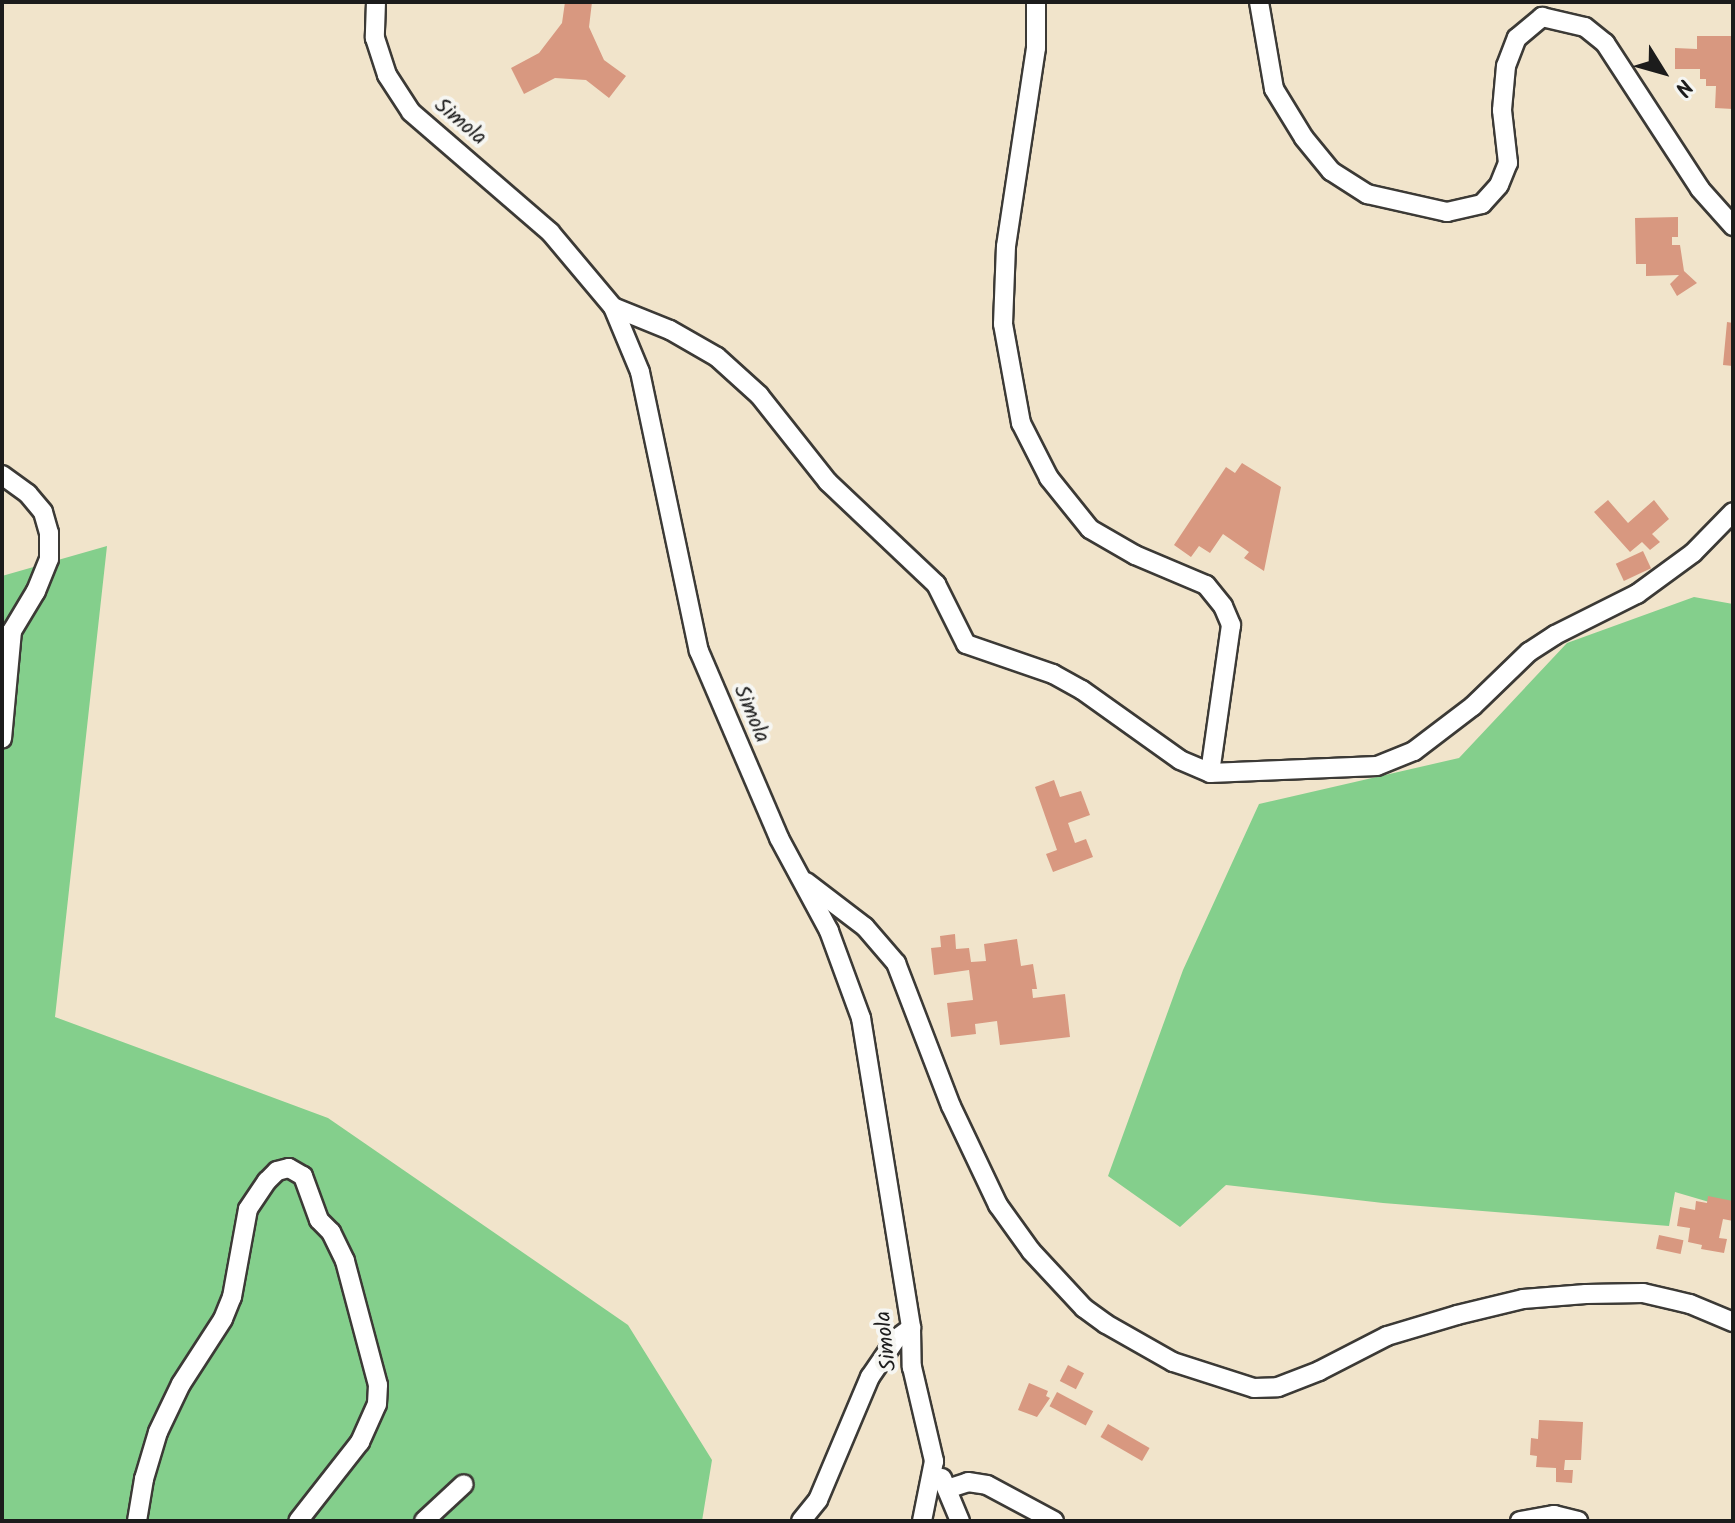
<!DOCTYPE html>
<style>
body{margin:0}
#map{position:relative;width:1735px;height:1523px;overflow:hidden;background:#f1e4cb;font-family:Kalam,sans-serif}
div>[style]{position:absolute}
.green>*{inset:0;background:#84cf8c}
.building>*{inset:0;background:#d89880;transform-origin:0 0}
.roads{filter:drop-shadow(2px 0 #3c3a36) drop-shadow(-2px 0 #3c3a36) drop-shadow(0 2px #3c3a36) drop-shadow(0 -2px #3c3a36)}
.minor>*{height:18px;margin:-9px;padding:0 9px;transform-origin:9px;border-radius:9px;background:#fff}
span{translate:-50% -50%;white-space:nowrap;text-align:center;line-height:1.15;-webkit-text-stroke:8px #f6f6f2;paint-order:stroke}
.street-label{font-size:22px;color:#1c1c1c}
.frame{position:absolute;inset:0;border:4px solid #1c1c1c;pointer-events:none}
.north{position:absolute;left:1623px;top:32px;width:80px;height:80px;-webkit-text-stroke:6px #f6f6f2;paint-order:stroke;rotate:127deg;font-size:22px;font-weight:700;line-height:32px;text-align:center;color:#1c1c1c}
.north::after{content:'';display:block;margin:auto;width:28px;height:36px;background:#1c1c1c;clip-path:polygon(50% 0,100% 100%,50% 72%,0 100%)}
</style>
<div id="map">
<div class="green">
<i style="clip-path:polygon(107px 546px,55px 1017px,328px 1118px,628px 1325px,712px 1460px,702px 1521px,2px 1521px,2px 576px)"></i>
<i style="clip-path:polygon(1694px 597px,1733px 604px,1733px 1209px,1675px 1192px,1669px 1226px,1383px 1203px,1226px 1185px,1180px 1227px,1108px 1176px,1183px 970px,1259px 804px,1459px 758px,1567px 643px)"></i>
</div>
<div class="building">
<i style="clip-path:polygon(565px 2px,592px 2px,589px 27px,604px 60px,626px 76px,609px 98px,586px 80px,555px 78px,524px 94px,511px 68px,539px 53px,562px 23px)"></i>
<i style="clip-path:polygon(1697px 36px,1733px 36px,1733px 109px,1715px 108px,1716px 86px,1706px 86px,1706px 79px,1700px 79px,1700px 69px,1675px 69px,1675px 48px,1697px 49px)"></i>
<i style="clip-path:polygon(1678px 217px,1678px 237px,1672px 237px,1672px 245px,1680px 245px,1684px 271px,1697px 283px,1677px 296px,1670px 284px,1679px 275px,1646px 276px,1646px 264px,1636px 264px,1635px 218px)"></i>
<i style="clip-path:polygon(1727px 322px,1733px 323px,1733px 366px,1723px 365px)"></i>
<i style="clip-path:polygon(1242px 463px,1281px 487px,1264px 571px,1244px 558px,1249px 552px,1223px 534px,1210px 553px,1199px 546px,1191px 557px,1174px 545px,1226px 467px,1235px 473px)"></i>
<i style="clip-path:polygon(1608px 500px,1628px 523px,1654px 500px,1669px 519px,1652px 534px,1660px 542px,1650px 550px,1642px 542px,1630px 552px,1594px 512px)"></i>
<i style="left:1643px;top:551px;width:19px;height:30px;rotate:65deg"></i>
<i style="clip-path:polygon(1054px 780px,1060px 797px,1081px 791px,1090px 815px,1068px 823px,1075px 843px,1086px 839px,1093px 857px,1053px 872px,1046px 854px,1057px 850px,1035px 787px)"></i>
<i style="clip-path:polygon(955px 934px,956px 949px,969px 948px,971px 962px,986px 961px,984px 944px,1017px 939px,1021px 966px,1033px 964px,1037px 989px,1032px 989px,1033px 998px,1065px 994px,1070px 1037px,1000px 1045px,997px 1021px,975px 1024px,976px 1034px,951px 1037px,947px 1003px,973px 1000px,969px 970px,934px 975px,931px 948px,941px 947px,940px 936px)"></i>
<i style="clip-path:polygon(1708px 1196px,1733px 1201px,1733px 1221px,1723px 1219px,1719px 1238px,1727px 1239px,1724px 1253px,1701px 1249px,1702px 1245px,1688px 1242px,1690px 1228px,1677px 1226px,1680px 1207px,1695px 1210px,1696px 1201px,1707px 1203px)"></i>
<i style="left:1659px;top:1235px;width:25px;height:14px;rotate:12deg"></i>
<i style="left:1068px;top:1365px;width:18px;height:18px;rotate:27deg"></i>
<i style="clip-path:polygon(1029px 1383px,1048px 1391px,1046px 1396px,1050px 1398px,1037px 1417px,1018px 1410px)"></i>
<i style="left:1057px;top:1392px;width:41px;height:16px;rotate:28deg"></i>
<i style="clip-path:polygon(1539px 1420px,1583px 1422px,1581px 1460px,1565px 1460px,1564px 1470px,1573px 1470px,1572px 1483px,1556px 1482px,1556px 1468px,1536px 1467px,1537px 1456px,1530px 1455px,1531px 1438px,1538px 1439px)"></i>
<i style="left:1108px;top:1424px;width:48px;height:15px;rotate:30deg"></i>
</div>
<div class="roads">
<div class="minor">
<i style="left:376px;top:2px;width:36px;rotate:92deg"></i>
<i style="left:375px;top:38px;width:39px;rotate:72deg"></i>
<i style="left:387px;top:75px;width:44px;rotate:57deg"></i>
<i style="left:411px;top:112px;width:184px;rotate:40.8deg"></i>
<i style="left:550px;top:232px;width:98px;rotate:50deg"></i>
<i style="left:613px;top:307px;width:70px;rotate:67.4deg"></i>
<i style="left:640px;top:372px;width:285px;rotate:78.1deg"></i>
<i style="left:699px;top:651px;width:203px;rotate:66.8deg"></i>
<i style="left:779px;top:838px;width:106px;rotate:61.7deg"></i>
<i style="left:829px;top:931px;width:93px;rotate:69.8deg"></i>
<i style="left:861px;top:1018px;width:314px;rotate:80.8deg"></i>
<i style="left:911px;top:1328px;width:39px;rotate:89deg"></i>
<i style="left:912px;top:1367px;width:97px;rotate:76.8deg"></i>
<i style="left:934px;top:1461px;width:61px;rotate:101.3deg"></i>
<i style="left:1036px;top:2px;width:46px;rotate:90deg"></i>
<i style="left:1036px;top:48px;width:200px;rotate:98.6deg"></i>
<i style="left:1006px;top:246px;width:78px;rotate:92.2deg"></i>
<i style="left:1003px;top:324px;width:101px;rotate:79.7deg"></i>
<i style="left:1021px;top:423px;width:62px;rotate:63deg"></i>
<i style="left:1049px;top:478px;width:65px;rotate:51.2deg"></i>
<i style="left:1090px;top:529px;width:52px;rotate:30deg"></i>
<i style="left:1135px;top:555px;width:77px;rotate:22.9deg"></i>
<i style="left:1206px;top:585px;width:27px;rotate:51deg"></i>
<i style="left:1223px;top:606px;width:21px;rotate:67deg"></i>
<i style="left:1231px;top:625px;width:149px;rotate:98.1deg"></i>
<i style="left:1259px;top:2px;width:88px;rotate:80.2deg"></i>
<i style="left:1274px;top:89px;width:57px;rotate:58.5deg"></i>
<i style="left:1304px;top:138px;width:43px;rotate:50.7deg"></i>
<i style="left:1331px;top:171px;width:43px;rotate:32.6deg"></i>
<i style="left:1367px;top:194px;width:82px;rotate:12.7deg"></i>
<i style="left:1447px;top:212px;width:36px;rotate:-13deg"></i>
<i style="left:1482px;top:204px;width:25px;rotate:-48deg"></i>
<i style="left:1499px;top:185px;width:24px;rotate:-68deg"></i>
<i style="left:1508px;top:163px;width:53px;rotate:-96.5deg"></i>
<i style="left:1502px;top:110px;width:44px;rotate:-84.8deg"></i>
<i style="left:1506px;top:66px;width:30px;rotate:-69deg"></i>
<i style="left:1517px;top:38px;width:33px;rotate:-40deg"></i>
<i style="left:1542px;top:17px;width:44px;rotate:13.1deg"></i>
<i style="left:1585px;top:27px;width:26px;rotate:39deg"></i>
<i style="left:1605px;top:43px;width:174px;rotate:56.9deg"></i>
<i style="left:1700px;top:189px;width:50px;rotate:48.3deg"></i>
<i style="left:613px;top:307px;width:61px;rotate:22deg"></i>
<i style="left:670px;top:330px;width:54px;rotate:29.9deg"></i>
<i style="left:717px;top:357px;width:57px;rotate:42.1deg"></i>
<i style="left:759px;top:395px;width:111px;rotate:51.6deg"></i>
<i style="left:828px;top:482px;width:149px;rotate:43.4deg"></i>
<i style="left:936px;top:584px;width:67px;rotate:63.4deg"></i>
<i style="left:966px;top:644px;width:92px;rotate:19deg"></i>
<i style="left:1053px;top:674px;width:33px;rotate:29deg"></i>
<i style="left:1082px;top:690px;width:120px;rotate:35.5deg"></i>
<i style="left:1180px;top:760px;width:33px;rotate:23deg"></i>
<i style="left:1210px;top:773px;width:167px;rotate:-2.4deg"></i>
<i style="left:1377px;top:766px;width:40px;rotate:-22deg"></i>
<i style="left:1414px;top:751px;width:74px;rotate:-37.3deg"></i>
<i style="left:1473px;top:706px;width:78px;rotate:-44deg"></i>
<i style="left:1529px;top:652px;width:31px;rotate:-33deg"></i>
<i style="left:1555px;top:635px;width:92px;rotate:-26.6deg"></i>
<i style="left:1637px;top:594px;width:69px;rotate:-36.2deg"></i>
<i style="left:1693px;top:553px;width:57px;rotate:-45.7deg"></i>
<i style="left:2px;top:475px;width:32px;rotate:36deg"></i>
<i style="left:28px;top:494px;width:23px;rotate:50deg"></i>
<i style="left:43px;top:512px;width:22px;rotate:74deg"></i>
<i style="left:49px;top:533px;width:26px;rotate:90deg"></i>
<i style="left:49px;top:559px;width:35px;rotate:112deg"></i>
<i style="left:36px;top:591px;width:47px;rotate:121deg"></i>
<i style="left:12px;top:631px;width:108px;rotate:95.3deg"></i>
<i style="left:806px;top:882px;width:74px;rotate:37.3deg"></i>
<i style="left:865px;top:927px;width:48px;rotate:49.3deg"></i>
<i style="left:896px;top:963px;width:153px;rotate:69deg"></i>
<i style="left:951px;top:1106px;width:110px;rotate:64.6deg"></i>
<i style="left:998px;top:1205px;width:57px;rotate:54.3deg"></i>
<i style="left:1031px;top:1251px;width:78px;rotate:47.1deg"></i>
<i style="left:1084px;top:1308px;width:27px;rotate:36deg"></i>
<i style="left:1106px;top:1324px;width:77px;rotate:29.6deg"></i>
<i style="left:1173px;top:1362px;width:85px;rotate:17.8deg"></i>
<i style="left:1254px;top:1388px;width:24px;rotate:-2deg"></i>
<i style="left:1278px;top:1387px;width:44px;rotate:-21.3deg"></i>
<i style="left:1319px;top:1371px;width:76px;rotate:-27.2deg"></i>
<i style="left:1387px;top:1336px;width:73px;rotate:-16.7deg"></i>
<i style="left:1457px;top:1315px;width:68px;rotate:-13.6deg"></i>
<i style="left:1523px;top:1299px;width:63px;rotate:-4.5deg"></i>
<i style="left:1586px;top:1294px;width:57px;rotate:-1deg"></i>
<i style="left:1643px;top:1293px;width:48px;rotate:13.2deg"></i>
<i style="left:1690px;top:1304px;width:47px;rotate:22.7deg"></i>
<i style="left:942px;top:1478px;width:47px;rotate:67.3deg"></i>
<i style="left:947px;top:1489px;width:22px;rotate:-18deg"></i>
<i style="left:968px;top:1482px;width:19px;rotate:9deg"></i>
<i style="left:987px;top:1485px;width:76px;rotate:28.2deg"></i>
<i style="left:137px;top:1521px;width:43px;rotate:-80.5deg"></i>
<i style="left:144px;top:1479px;width:49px;rotate:-73.4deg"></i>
<i style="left:158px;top:1432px;width:53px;rotate:-64.4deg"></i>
<i style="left:181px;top:1384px;width:77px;rotate:-57.1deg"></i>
<i style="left:223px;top:1319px;width:24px;rotate:-68deg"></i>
<i style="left:232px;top:1297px;width:89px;rotate:-79.7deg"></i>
<i style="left:248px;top:1209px;width:34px;rotate:-56deg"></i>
<i style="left:267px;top:1181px;width:14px;rotate:-45deg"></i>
<i style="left:277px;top:1171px;width:12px;rotate:-14deg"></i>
<i style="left:289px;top:1168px;width:16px;rotate:30deg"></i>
<i style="left:303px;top:1176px;width:47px;rotate:70deg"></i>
<i style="left:319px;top:1220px;width:17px;rotate:45deg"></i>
<i style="left:331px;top:1232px;width:32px;rotate:64deg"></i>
<i style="left:345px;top:1261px;width:128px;rotate:75.1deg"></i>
<i style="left:378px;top:1385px;width:19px;rotate:93deg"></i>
<i style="left:377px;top:1404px;width:42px;rotate:114.1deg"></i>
<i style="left:360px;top:1442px;width:100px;rotate:128.1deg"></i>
<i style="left:424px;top:1521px;width:54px;rotate:-42.8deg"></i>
<i style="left:801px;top:1521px;width:27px;rotate:-51deg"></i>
<i style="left:818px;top:1500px;width:134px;rotate:-67.1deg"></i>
<i style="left:870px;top:1377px;width:46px;rotate:-55.6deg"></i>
<i style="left:896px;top:1339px;width:19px;rotate:-36deg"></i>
<i style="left:1520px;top:1521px;width:35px;rotate:-10deg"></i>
<i style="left:1554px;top:1515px;width:25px;rotate:14deg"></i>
</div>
</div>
<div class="street-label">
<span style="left:460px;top:122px;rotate:40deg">Simola</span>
<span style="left:751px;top:714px;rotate:67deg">Simola</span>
<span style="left:887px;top:1341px;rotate:-96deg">Simola</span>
</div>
<div class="frame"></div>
<div class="north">N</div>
</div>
